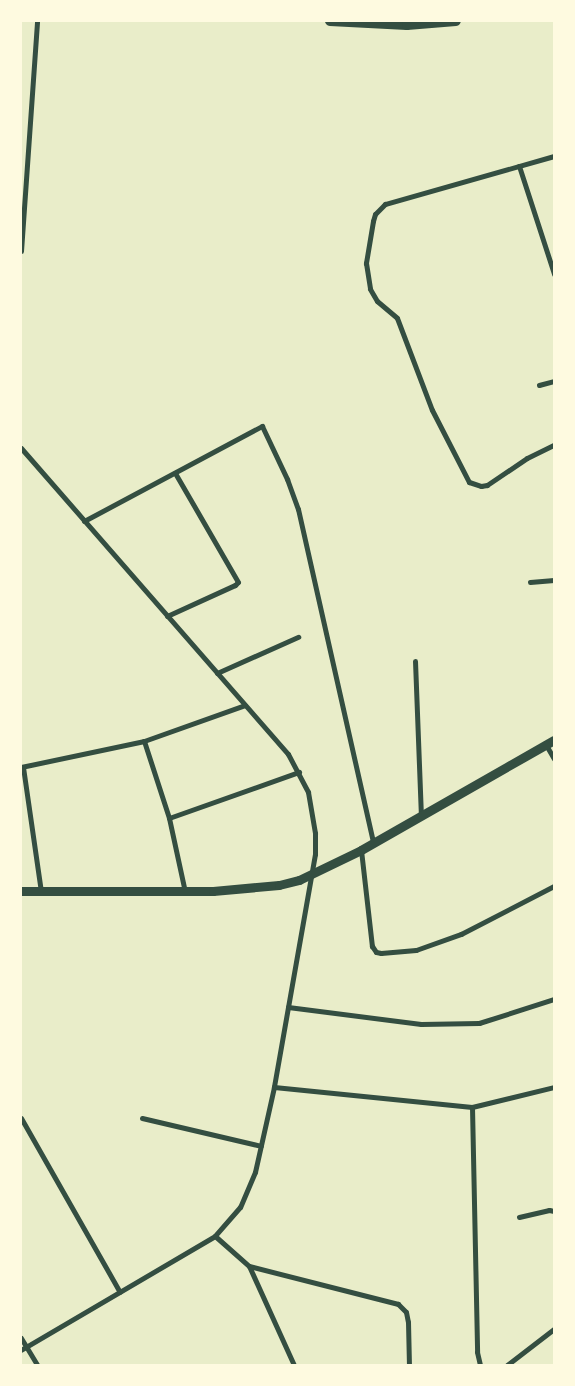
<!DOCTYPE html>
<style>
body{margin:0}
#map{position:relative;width:575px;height:1386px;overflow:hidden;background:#e9edc9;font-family:Merriweather,serif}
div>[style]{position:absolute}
.minor>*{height:5px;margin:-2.5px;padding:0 2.5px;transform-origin:2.5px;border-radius:2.5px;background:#344e41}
.tertiary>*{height:9px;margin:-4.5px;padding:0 4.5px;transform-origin:4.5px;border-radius:4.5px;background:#344e41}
.secondary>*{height:10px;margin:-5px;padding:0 5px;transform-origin:5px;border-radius:5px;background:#344e41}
span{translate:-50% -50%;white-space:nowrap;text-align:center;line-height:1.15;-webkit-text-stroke:5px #fefae0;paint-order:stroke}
.frame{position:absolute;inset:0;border:22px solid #fefae0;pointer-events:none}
</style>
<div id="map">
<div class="minor">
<i style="left:554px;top:156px;width:176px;rotate:164.1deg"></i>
<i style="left:385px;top:204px;width:14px;rotate:135deg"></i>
<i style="left:375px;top:214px;width:7px;rotate:106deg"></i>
<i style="left:373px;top:221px;width:43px;rotate:99.5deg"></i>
<i style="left:366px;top:263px;width:26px;rotate:81deg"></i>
<i style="left:370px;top:289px;width:14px;rotate:60deg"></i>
<i style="left:377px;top:301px;width:26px;rotate:40deg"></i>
<i style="left:397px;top:318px;width:98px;rotate:69.2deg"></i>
<i style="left:432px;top:410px;width:81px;rotate:62.8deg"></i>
<i style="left:469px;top:482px;width:13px;rotate:18deg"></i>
<i style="left:481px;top:486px;width:6px;rotate:-9deg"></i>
<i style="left:487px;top:485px;width:48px;rotate:-34deg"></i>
<i style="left:527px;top:458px;width:30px;rotate:-26deg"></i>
<i style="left:519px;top:166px;width:114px;rotate:72deg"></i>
<i style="left:21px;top:251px;width:231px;rotate:-86deg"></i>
<i style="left:539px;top:385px;width:16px;rotate:-15deg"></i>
<i style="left:21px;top:448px;width:406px;rotate:48.9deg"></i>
<i style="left:288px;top:754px;width:43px;rotate:62.2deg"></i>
<i style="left:308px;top:792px;width:42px;rotate:80.3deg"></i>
<i style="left:315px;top:833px;width:21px;rotate:90deg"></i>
<i style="left:315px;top:854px;width:237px;rotate:100deg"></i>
<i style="left:274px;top:1087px;width:87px;rotate:102.6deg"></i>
<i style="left:255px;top:1172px;width:38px;rotate:113deg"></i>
<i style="left:240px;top:1207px;width:38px;rotate:131deg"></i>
<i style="left:215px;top:1236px;width:225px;rotate:149.6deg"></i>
<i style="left:84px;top:521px;width:202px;rotate:-28.1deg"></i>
<i style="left:262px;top:426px;width:59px;rotate:64.7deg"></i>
<i style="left:287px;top:479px;width:32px;rotate:70deg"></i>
<i style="left:298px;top:509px;width:342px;rotate:77.3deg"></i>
<i style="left:530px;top:582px;width:24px;rotate:-5deg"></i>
<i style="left:167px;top:616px;width:75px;rotate:-24.5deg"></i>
<i style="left:235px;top:585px;width:4px;rotate:-45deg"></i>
<i style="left:238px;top:582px;width:126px;rotate:-120deg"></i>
<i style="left:415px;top:661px;width:154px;rotate:87.8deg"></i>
<i style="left:217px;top:673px;width:89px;rotate:-24deg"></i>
<i style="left:144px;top:741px;width:81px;rotate:72deg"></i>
<i style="left:169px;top:818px;width:76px;rotate:77.8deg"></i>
<i style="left:546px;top:745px;width:16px;rotate:60deg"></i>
<i style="left:21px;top:767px;width:126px;rotate:-11.9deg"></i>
<i style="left:144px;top:741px;width:107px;rotate:-19.6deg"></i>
<i style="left:23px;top:767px;width:126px;rotate:81.8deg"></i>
<i style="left:169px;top:818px;width:138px;rotate:-19.5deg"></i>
<i style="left:361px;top:850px;width:97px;rotate:83.5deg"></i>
<i style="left:372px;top:946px;width:7px;rotate:56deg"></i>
<i style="left:376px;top:952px;width:5px;rotate:11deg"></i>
<i style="left:381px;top:953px;width:35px;rotate:-5deg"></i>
<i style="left:416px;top:950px;width:48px;rotate:-19.6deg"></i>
<i style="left:461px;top:934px;width:105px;rotate:-27.3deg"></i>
<i style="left:288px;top:1007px;width:134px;rotate:7.3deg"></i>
<i style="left:421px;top:1024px;width:58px;rotate:-1deg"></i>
<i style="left:479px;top:1023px;width:79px;rotate:-17.7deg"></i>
<i style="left:274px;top:1087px;width:199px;rotate:5.8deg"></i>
<i style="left:472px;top:1107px;width:84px;rotate:-13.7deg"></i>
<i style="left:472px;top:1107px;width:245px;rotate:88.8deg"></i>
<i style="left:477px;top:1352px;width:13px;rotate:77deg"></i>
<i style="left:21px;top:1118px;width:200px;rotate:60.4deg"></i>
<i style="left:142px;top:1118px;width:122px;rotate:13.2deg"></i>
<i style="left:519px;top:1217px;width:31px;rotate:-13deg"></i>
<i style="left:549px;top:1210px;width:5px;rotate:11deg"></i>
<i style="left:215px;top:1236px;width:45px;rotate:41.4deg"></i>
<i style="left:249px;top:1266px;width:109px;rotate:65.6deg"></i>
<i style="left:249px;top:1266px;width:154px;rotate:14.3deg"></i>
<i style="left:398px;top:1304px;width:11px;rotate:45deg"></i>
<i style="left:406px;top:1312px;width:10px;rotate:79deg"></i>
<i style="left:408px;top:1322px;width:43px;rotate:88.7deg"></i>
<i style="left:21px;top:1338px;width:31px;rotate:59deg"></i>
<i style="left:507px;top:1365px;width:59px;rotate:-37.5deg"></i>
</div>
<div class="tertiary">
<i style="left:21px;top:891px;width:192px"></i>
<i style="left:213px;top:891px;width:66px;rotate:-5.2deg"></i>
<i style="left:279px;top:885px;width:21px;rotate:-14deg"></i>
<i style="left:299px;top:880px;width:69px;rotate:-25.8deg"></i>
<i style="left:361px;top:850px;width:222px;rotate:-29.7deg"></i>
</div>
<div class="secondary">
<i style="left:330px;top:21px;width:77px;rotate:3deg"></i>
<i style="left:407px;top:25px;width:49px;rotate:-4.7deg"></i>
</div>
<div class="frame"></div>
</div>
